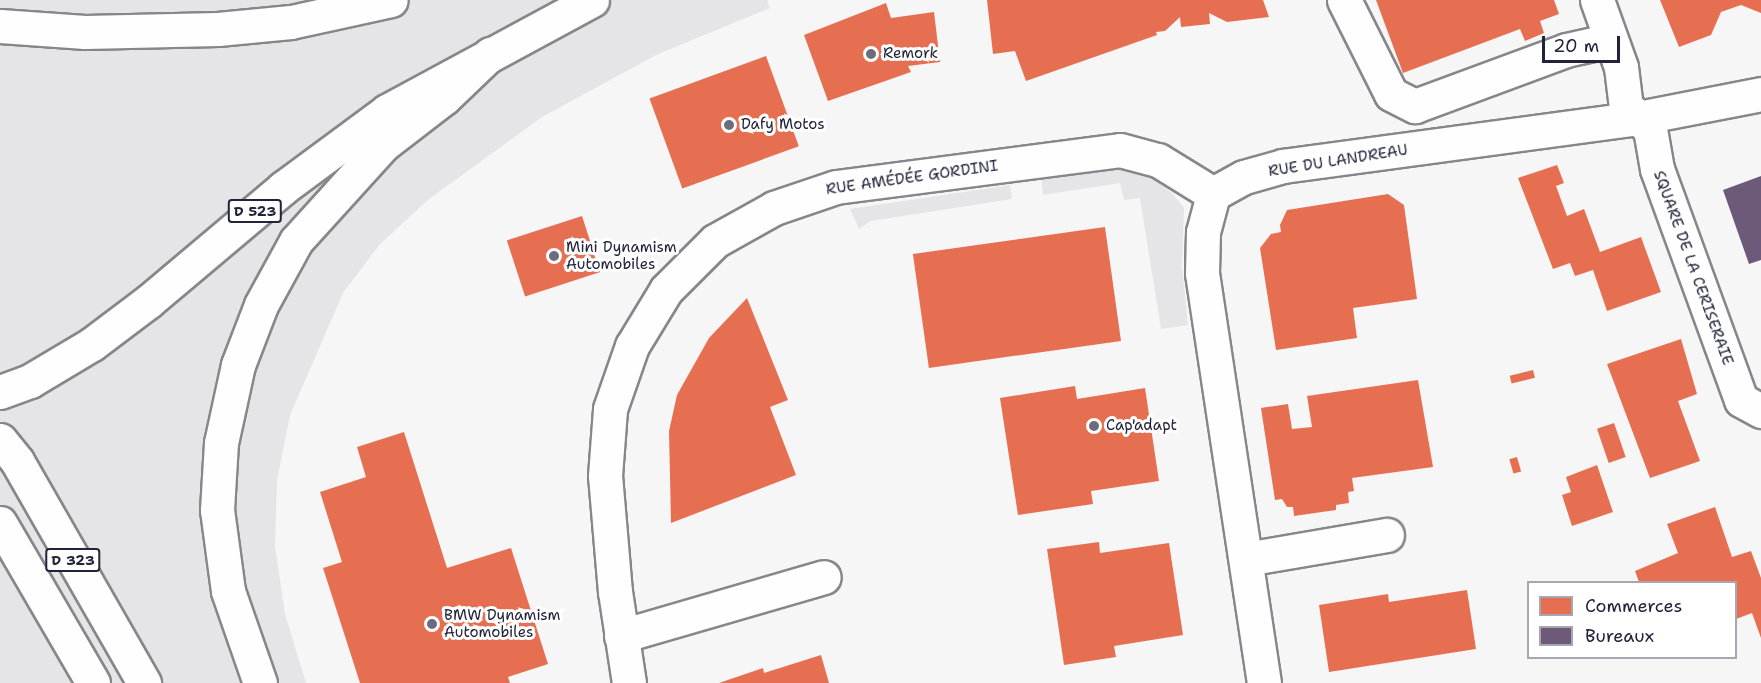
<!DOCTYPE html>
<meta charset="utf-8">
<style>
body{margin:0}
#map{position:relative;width:1761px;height:683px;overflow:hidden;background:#f6f6f7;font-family:"Shantell Sans",sans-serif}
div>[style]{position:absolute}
.green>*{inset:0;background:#e5e5e8}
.shops>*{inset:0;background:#e76f51;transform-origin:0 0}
.offices>*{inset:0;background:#6d597a}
.roads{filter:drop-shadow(2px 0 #86868b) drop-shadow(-2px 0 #86868b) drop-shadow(0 2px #86868b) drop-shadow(0 -2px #86868b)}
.minor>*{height:33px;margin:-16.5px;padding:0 16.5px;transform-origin:16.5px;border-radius:16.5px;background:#fefefe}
.highway>*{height:33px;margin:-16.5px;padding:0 16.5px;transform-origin:16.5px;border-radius:16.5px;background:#fefefe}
.dots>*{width:16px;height:16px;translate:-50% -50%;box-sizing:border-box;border:3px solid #fff;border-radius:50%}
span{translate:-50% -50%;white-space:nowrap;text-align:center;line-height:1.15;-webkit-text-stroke:6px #fff;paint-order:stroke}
.shield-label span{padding:2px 4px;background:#fff;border:2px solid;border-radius:4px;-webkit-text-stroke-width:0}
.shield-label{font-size:14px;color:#22223b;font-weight:700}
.poi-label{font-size:15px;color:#22223b}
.left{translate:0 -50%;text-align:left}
.street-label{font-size:15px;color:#22223b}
.legend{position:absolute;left:1527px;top:581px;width:210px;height:78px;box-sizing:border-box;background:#fff;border:2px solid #a7a7b1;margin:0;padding:8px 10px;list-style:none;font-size:18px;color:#22223b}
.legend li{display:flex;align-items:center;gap:12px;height:30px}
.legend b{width:30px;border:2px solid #a7a7b1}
.scale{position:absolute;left:1542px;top:36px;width:78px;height:27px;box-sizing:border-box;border:3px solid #22223b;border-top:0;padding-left:8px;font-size:18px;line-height:21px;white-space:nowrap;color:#22223b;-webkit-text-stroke:4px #fff;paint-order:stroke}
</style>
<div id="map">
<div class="green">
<i style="clip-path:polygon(0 0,767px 0,770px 8px,658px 54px,542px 117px,429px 199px,380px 244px,343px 293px,290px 415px,277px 480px,275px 546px,285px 614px,306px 683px,0 683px)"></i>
<i style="clip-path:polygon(1123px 168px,1144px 173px,1172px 193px,1184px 208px,1182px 266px,1188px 325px,1161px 329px,1140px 198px,1124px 200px,1120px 183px,1043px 195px,1042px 180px)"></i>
<i style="clip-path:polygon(1010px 185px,1012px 199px,871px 221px,859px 229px,850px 209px)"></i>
</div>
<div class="shops">
<i style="clip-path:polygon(987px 0,1263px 0,1269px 17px,1227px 22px,1209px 13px,1210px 24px,1181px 27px,1180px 17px,1165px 31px,1156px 32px,1157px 35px,1026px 81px,1015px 51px,993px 54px)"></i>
<i style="clip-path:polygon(1376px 0,1554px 0,1559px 14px,1540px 21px,1544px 33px,1525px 41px,1520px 29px,1403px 73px)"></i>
<i style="clip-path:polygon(1660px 0,1761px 0,1761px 13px,1741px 5px,1721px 12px,1711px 35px,1679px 47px)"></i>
<i style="clip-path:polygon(886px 3px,891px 18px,934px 12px,940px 62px,908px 66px,911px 72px,828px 101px,804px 35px)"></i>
<i style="left:766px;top:56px;width:96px;height:124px;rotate:70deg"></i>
<i style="clip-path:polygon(1557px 165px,1564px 183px,1556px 186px,1567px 216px,1584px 209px,1600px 252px,1641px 237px,1661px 292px,1607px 311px,1593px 270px,1575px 276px,1570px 263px,1553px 269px,1518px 178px)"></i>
<i style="clip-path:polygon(1388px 194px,1404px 205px,1417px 299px,1353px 308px,1357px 338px,1276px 350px,1260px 248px,1271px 234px,1281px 232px,1280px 225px,1287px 210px)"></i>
<i style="left:582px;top:216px;width:59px;height:79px;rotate:72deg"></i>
<i style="left:1105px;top:227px;width:115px;height:194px;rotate:82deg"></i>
<i style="clip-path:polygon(747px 298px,788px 400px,770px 407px,796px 475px,671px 523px,669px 431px,677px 395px,709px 338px)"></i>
<i style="clip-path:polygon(1681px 339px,1697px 394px,1678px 401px,1700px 461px,1650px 478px,1607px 364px)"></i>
<i style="left:1533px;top:370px;width:8px;height:24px;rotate:76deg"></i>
<i style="clip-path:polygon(1418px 380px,1433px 467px,1352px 478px,1354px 491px,1348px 492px,1349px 503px,1336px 505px,1336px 510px,1294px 516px,1293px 507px,1287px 507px,1282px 499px,1275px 500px,1261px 408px,1288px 404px,1292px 429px,1312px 427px,1307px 396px)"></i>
<i style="clip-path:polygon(1075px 386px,1077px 399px,1145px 388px,1159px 481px,1091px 491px,1093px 504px,1018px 515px,1000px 398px)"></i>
<i style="left:1614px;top:423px;width:36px;height:18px;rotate:71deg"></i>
<i style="clip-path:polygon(404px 432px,447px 568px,511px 548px,548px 664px,508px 677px,510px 683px,360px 683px,323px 568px,342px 562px,320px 492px,366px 477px,357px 447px)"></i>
<i style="left:1517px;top:457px;width:15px;height:8px;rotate:74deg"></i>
<i style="clip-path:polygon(1597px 465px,1613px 512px,1572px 526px,1562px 495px,1571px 492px,1566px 477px)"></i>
<i style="clip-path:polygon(1715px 507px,1732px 557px,1751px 551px,1761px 578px,1761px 638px,1752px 613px,1736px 619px,1736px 582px,1639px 582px,1635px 571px,1678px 553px,1667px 524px)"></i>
<i style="clip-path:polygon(1099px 542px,1100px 553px,1169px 543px,1183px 635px,1114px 646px,1116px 657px,1064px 665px,1047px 549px)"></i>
<i style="clip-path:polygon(1467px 590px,1476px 649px,1329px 672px,1319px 605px,1388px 594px,1389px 602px)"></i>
<i style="clip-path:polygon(821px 655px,829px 683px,719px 683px,763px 668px,764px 673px)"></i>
</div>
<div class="offices">
<i style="clip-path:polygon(1761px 176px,1761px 260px,1749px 264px,1723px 190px)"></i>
</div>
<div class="roads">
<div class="minor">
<i style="left:1344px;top:0;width:105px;rotate:63.4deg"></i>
<i style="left:1391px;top:94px;width:27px;rotate:27deg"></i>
<i style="left:1415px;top:106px;width:161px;rotate:-20.3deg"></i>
<i style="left:1566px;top:50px;width:46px;rotate:-12.5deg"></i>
<i style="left:1597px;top:0;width:71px;rotate:70.3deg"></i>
<i style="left:1621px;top:67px;width:39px;rotate:83deg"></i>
<i style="left:1626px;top:106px;width:33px;rotate:44deg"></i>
<i style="left:1650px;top:129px;width:41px;rotate:80.1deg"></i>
<i style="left:1657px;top:169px;width:246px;rotate:70deg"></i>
<i style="left:1741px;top:400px;width:23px;rotate:29deg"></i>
<i style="left:1246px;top:559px;width:143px;rotate:-9.7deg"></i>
<i style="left:621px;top:636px;width:211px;rotate:-16.2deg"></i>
<i style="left:629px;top:683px;width:92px;rotate:-98.7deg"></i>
<i style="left:615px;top:592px;width:116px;rotate:-94.9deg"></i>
<i style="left:605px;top:476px;width:67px;rotate:-85.7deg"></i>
<i style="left:610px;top:409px;width:67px;rotate:-70.8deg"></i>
<i style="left:632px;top:346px;width:66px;rotate:-58.7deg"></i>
<i style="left:666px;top:290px;width:69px;rotate:-45deg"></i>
<i style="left:715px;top:241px;width:68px;rotate:-29.2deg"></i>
<i style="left:774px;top:208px;width:65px;rotate:-18.7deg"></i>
<i style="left:836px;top:187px;width:286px;rotate:-7.4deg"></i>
<i style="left:1120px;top:150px;width:39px;rotate:15deg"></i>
<i style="left:1158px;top:160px;width:65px;rotate:31.7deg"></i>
<i style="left:1264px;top:683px;width:415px;rotate:-98.6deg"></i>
<i style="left:1202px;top:273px;width:41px;rotate:-88.6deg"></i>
<i style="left:1203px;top:232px;width:39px;rotate:-75deg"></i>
<i style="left:1213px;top:194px;width:35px;rotate:-29deg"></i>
<i style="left:1244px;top:177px;width:41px;rotate:-15.8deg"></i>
<i style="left:1283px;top:166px;width:358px;rotate:-7.7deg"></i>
<i style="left:1638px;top:118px;width:125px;rotate:-11deg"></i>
</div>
<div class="highway">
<i style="left:0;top:26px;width:85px;rotate:4deg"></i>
<i style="left:85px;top:32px;width:133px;rotate:-1.3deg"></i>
<i style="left:218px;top:29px;width:73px;rotate:-5.5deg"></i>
<i style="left:291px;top:22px;width:102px;rotate:-12.4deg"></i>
<i style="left:0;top:392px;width:32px;rotate:-20deg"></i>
<i style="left:30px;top:381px;width:72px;rotate:-30.8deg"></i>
<i style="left:92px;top:344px;width:71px;rotate:-37deg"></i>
<i style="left:149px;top:301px;width:175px;rotate:-40.1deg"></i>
<i style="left:283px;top:188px;width:129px;rotate:-36.5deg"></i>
<i style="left:387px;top:111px;width:233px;rotate:-28.4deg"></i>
<i style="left:0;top:440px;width:27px;rotate:51deg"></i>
<i style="left:17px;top:461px;width:256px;rotate:60.2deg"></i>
<i style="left:0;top:523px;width:185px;rotate:59.8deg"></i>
<i style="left:260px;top:683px;width:97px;rotate:-109.2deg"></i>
<i style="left:228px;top:591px;width:82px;rotate:-97.7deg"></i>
<i style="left:217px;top:510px;width:67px;rotate:-86.6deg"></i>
<i style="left:221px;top:443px;width:80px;rotate:-77.7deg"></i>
<i style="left:238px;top:365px;width:64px;rotate:-69deg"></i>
<i style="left:261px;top:305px;width:73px;rotate:-61.3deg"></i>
<i style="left:296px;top:241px;width:130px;rotate:-47.8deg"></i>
<i style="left:383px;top:145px;width:77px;rotate:-37.6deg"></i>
<i style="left:444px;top:98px;width:64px;rotate:-43.7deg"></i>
</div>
</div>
<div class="dots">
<i style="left:871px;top:54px;background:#6c6c7d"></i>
<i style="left:729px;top:125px;background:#6c6c7d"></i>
<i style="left:554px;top:256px;background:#6c6c7d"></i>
<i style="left:1094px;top:426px;background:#6c6c7d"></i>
<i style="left:432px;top:624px;background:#6c6c7d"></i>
</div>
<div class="shield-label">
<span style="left:255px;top:211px">D 523</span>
<span style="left:73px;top:560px">D 323</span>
</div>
<div class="poi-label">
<span class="left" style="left:883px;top:54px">Remork</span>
<span class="left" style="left:741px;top:125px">Dafy Motos</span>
<span class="left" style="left:566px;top:256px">Mini Dynamism<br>Automobiles</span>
<span class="left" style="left:1106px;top:426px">Cap'adapt</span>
<span class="left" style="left:444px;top:624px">BMW Dynamism<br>Automobiles</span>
</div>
<div class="street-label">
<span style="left:1338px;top:161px;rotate:-9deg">RUE DU LANDREAU</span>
<span style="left:912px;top:178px;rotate:-8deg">RUE AMÉDÉE GORDINI</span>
<span style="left:1693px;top:268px;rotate:70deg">SQUARE DE LA CERISERAIE</span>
</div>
<ul class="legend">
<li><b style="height:16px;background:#e76f51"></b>Commerces</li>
<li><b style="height:16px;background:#6d597a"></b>Bureaux</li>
</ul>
<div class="scale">20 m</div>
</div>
